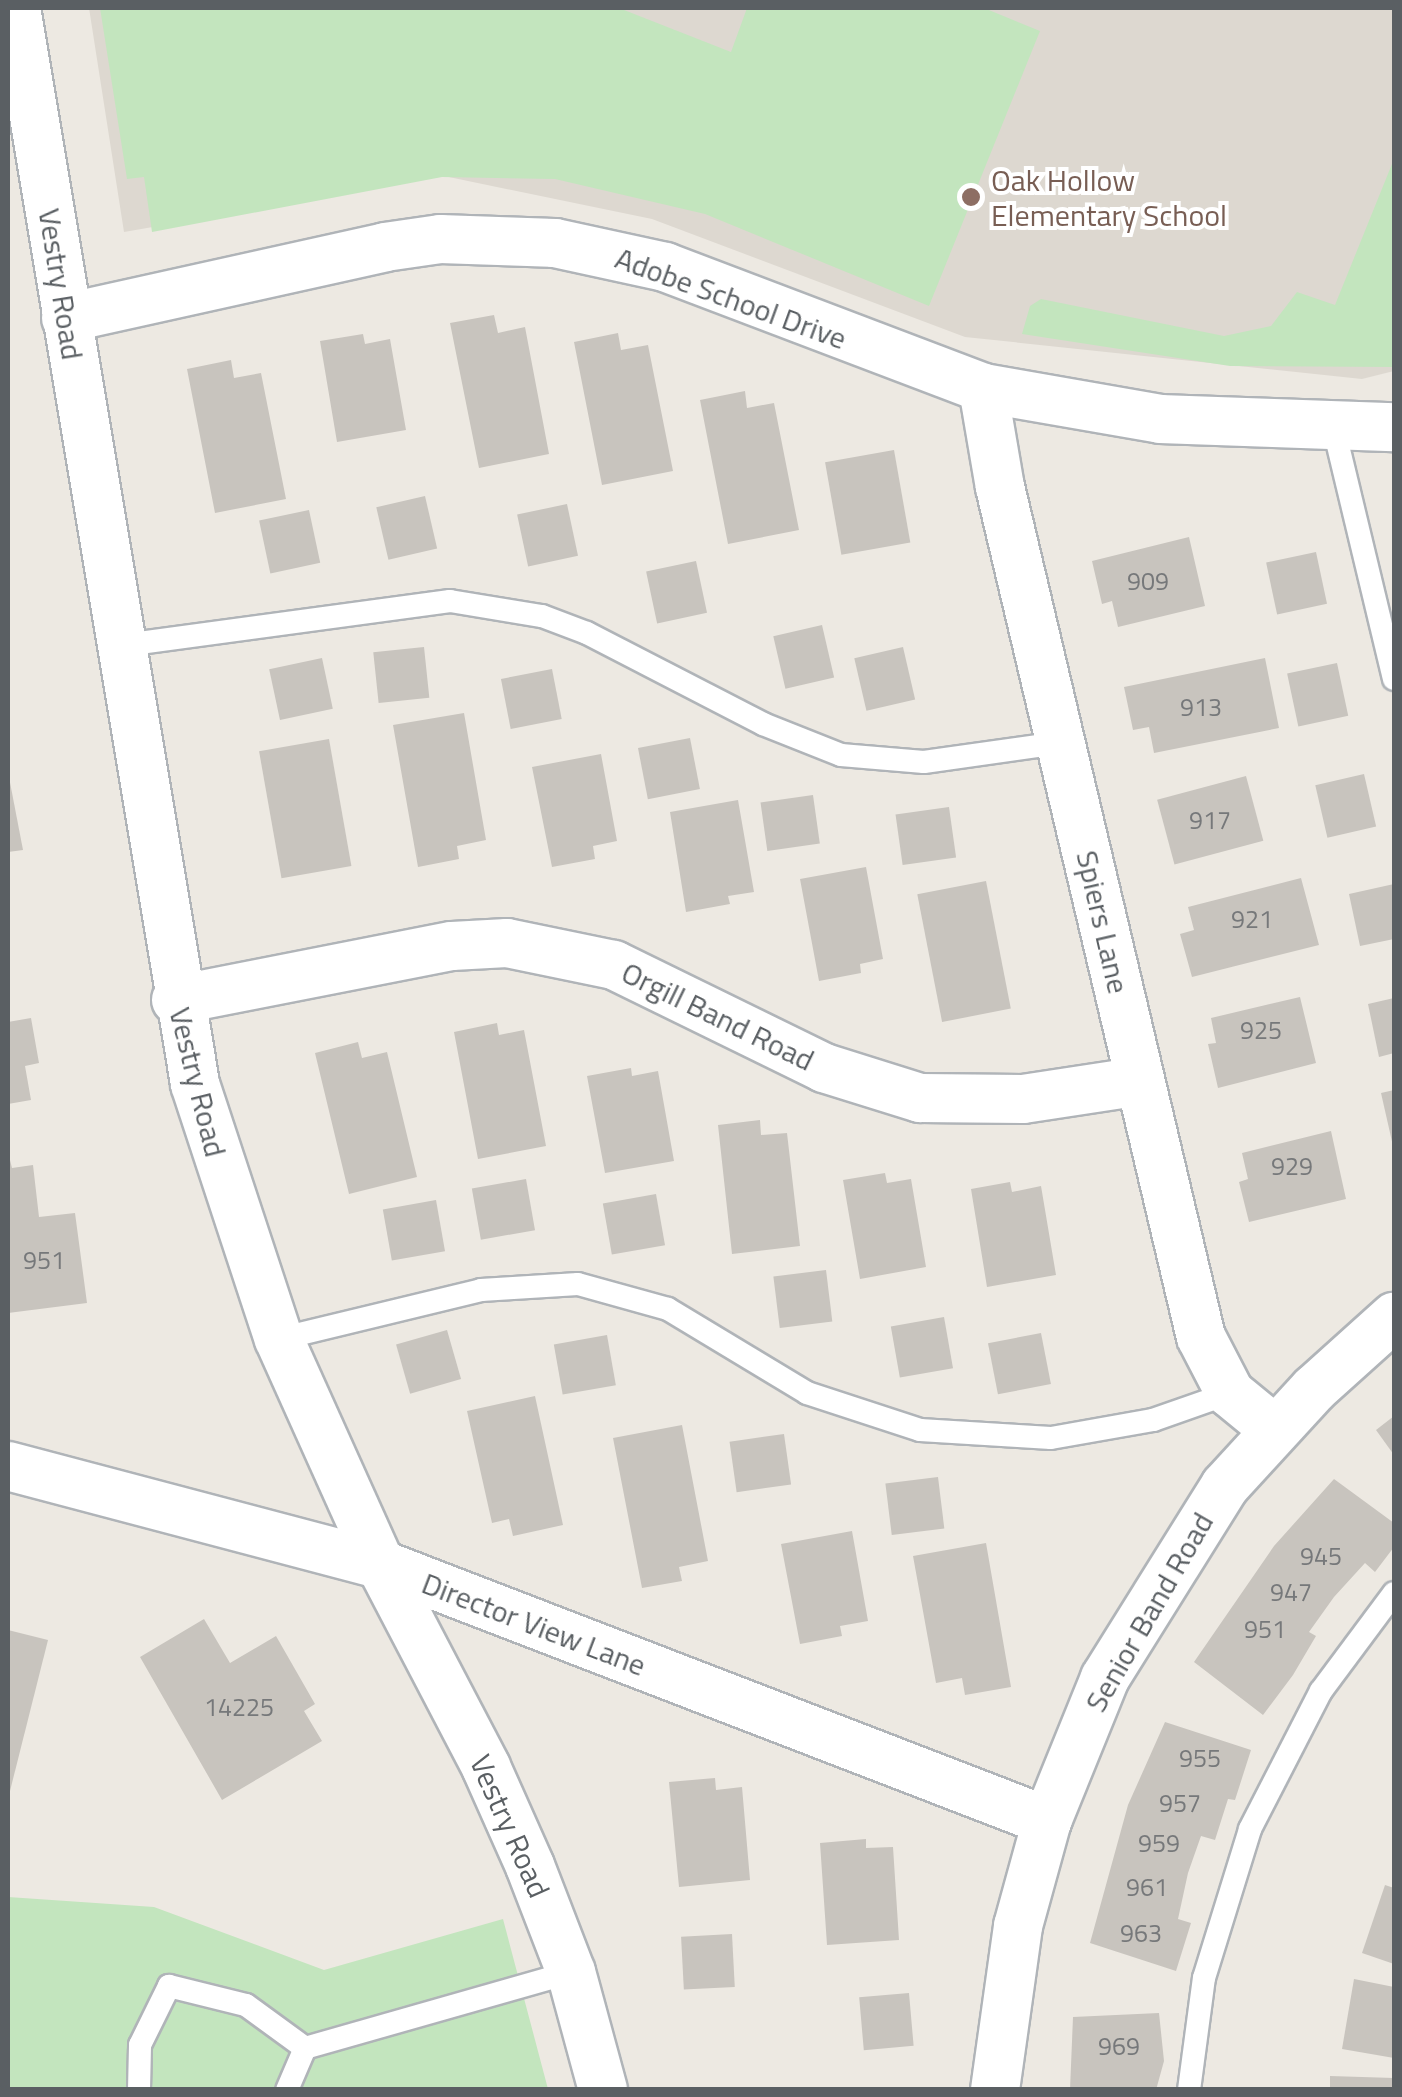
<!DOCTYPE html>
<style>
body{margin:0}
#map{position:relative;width:1402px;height:2097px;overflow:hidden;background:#ede9e2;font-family:"Titillium Web",sans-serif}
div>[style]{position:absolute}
.education>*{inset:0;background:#ddd8d0}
.green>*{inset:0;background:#c3e5be}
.building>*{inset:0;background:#c8c4be;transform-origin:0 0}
.roads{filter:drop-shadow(2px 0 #b0b4b8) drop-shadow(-2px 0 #b0b4b8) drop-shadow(0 2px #b0b4b8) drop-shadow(0 -2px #b0b4b8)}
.service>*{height:22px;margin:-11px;padding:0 11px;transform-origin:11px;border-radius:11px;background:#fff}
.minor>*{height:48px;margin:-24px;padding:0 24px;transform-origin:24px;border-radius:24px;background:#fff}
.dots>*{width:28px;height:28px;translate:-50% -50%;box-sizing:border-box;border:5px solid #fff;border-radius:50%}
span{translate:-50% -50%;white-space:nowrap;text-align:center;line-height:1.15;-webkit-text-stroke:8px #fff;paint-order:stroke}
.number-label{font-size:25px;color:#76787a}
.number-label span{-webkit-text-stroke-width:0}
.education-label{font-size:30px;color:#785e54}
.left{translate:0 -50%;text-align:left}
.street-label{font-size:30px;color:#5a5f63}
.frame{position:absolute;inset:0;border:10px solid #5a5f63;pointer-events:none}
</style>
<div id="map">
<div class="education">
<i style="clip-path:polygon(89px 8px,1394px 8px,1394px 371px,1362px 379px,965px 337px,652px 219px,444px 176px,124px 232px)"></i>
</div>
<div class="green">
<i style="clip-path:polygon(100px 8px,619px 8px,731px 52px,747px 8px,984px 8px,1040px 31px,929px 306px,705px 214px,555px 179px,442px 177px,152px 232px,144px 177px,127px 179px)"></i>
<i style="clip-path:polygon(1394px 159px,1394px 367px,1230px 366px,1022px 334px,1030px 306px,1041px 299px,1224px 336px,1271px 326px,1297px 292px,1335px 305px)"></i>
<i style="clip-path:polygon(8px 1897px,154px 1907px,324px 1970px,503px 1919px,548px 2089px,8px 2089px)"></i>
</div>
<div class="building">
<i style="clip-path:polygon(494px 315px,498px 333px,525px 327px,549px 454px,479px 468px,450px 323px)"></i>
<i style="clip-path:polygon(618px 333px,621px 350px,648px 345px,673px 471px,602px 485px,574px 342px)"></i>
<i style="clip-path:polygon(363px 334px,365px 344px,390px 339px,406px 430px,337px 442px,320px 341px)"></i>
<i style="clip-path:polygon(231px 360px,234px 378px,261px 373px,286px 499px,215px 513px,187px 369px)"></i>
<i style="clip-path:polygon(745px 391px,747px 408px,774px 403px,799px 530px,728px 544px,700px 400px)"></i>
<i style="left:894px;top:450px;width:94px;height:70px;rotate:80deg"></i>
<i style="left:425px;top:496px;width:54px;height:50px;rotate:77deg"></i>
<i style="left:567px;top:504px;width:53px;height:51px;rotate:78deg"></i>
<i style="left:309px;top:510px;width:54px;height:51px;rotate:78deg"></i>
<i style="clip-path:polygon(1189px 537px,1205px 606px,1118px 627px,1112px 601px,1102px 604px,1092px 561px)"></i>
<i style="left:1316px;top:552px;width:53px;height:51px;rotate:78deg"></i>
<i style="left:696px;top:561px;width:53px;height:51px;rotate:78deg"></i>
<i style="left:822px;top:625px;width:54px;height:50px;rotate:77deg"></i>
<i style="left:424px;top:647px;width:51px;height:51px;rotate:84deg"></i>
<i style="left:903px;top:647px;width:54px;height:50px;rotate:77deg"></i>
<i style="left:322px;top:658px;width:52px;height:54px;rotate:78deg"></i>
<i style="clip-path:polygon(1265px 658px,1279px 728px,1154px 753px,1149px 727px,1133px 730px,1124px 687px)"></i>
<i style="left:1337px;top:663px;width:54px;height:51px;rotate:78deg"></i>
<i style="left:552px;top:669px;width:51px;height:52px;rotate:79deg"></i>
<i style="clip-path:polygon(464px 713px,486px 840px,457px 846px,459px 859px,418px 867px,393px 725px)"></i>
<i style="left:690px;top:738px;width:52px;height:53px;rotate:79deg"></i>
<i style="left:329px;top:739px;width:129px;height:71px;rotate:80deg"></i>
<i style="clip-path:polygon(601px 754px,617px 841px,593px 846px,595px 859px,552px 867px,532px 767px)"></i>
<i style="clip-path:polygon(8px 772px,23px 850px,8px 852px)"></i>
<i style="left:1364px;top:774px;width:54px;height:50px;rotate:77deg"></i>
<i style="left:1246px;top:776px;width:67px;height:92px;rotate:75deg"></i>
<i style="left:813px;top:795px;width:49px;height:53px;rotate:82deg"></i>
<i style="clip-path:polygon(738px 800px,754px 892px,728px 896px,730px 904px,686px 912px,670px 812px)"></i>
<i style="left:949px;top:807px;width:51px;height:54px;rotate:82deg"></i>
<i style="clip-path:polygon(866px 867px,883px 959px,860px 964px,861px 973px,819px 981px,800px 879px)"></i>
<i style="clip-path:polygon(1301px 878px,1319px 945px,1192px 977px,1180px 934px,1194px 930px,1188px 907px)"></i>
<i style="left:986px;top:881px;width:130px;height:70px;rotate:79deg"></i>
<i style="clip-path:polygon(1394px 884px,1394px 939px,1360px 946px,1349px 894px)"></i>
<i style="clip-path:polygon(1300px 997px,1316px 1063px,1218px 1088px,1208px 1044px,1216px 1043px,1211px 1018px)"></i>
<i style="clip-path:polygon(1394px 998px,1394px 1053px,1379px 1057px,1368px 1004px)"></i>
<i style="clip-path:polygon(31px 1018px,39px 1063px,25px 1066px,31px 1100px,8px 1104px,8px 1022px)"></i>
<i style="clip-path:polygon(497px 1023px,499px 1035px,524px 1030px,546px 1146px,478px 1159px,454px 1032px)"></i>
<i style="clip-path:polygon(358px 1042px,362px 1058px,387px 1052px,417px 1177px,349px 1194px,315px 1053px)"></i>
<i style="clip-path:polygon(631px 1068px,632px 1076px,658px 1071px,674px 1161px,605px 1173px,587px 1076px)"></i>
<i style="clip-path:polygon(1394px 1090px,1394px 1146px,1393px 1146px,1381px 1093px)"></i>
<i style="clip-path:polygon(760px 1120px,761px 1135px,787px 1133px,800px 1246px,732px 1254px,718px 1125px)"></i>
<i style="clip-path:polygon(1331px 1131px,1346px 1199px,1249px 1222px,1239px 1182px,1248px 1179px,1242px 1153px)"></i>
<i style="clip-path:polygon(8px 1152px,12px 1168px,33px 1165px,39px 1217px,75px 1213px,87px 1303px,8px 1313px)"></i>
<i style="clip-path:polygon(885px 1173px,887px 1183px,911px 1179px,926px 1267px,860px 1279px,843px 1180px)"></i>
<i style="left:526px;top:1179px;width:52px;height:55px;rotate:80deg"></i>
<i style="clip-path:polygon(1010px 1182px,1012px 1192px,1041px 1186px,1056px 1275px,987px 1287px,971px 1189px)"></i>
<i style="left:656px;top:1194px;width:52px;height:54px;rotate:80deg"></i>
<i style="left:436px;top:1200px;width:52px;height:54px;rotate:80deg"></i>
<i style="left:826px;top:1270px;width:52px;height:53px;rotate:83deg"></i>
<i style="left:944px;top:1317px;width:52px;height:54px;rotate:80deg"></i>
<i style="left:447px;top:1330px;width:51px;height:53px;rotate:74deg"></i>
<i style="left:1041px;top:1333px;width:52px;height:54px;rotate:79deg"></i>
<i style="left:607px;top:1335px;width:51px;height:54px;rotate:80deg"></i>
<i style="clip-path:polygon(535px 1396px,563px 1525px,513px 1536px,509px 1519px,492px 1523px,467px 1411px)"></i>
<i style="clip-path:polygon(1394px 1416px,1394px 1455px,1376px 1430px)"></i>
<i style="clip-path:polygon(682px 1425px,708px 1561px,679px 1567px,682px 1581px,642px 1588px,613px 1438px)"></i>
<i style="left:784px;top:1434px;width:51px;height:55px;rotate:82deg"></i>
<i style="left:938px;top:1477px;width:52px;height:53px;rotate:83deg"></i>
<i style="clip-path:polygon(1334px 1479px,1394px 1523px,1394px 1547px,1375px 1572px,1365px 1563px,1334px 1597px,1309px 1632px,1316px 1636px,1293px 1675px,1263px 1715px,1194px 1662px,1274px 1546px)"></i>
<i style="clip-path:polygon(852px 1531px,868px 1621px,840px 1626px,842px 1636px,800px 1644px,781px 1544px)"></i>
<i style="clip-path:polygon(986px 1543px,1011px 1687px,965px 1695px,962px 1678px,936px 1683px,913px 1556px)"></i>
<i style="clip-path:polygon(204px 1619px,230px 1663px,276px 1636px,315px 1704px,304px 1711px,322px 1741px,222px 1800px,140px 1657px)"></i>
<i style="clip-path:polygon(8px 1630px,48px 1640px,9px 1795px,8px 1794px)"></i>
<i style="clip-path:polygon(1165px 1722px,1251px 1750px,1235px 1800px,1228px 1799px,1215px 1840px,1201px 1836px,1188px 1873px,1178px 1919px,1191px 1923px,1176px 1971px,1090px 1943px,1128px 1805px)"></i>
<i style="clip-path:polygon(715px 1778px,716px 1790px,742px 1787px,750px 1880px,679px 1887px,669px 1782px)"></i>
<i style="clip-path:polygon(866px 1839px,866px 1848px,893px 1847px,899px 1940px,827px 1945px,820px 1843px)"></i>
<i style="clip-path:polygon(1385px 1885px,1394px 1888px,1394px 1964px,1362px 1953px)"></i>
<i style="left:732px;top:1934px;width:53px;height:51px;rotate:87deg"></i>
<i style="clip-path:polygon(1354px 1979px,1394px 1987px,1394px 2058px,1342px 2049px)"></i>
<i style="left:909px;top:1993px;width:53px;height:50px;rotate:85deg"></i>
<i style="clip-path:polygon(1159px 2013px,1164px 2061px,1156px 2090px,1070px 2090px,1073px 2017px)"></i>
<i style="clip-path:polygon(1330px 2076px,1394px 2078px,1394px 2090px,1330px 2090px)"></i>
</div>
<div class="roads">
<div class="service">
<i style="left:1334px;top:429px;width:257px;rotate:76.5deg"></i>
<i style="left:117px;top:646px;width:336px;rotate:-7.7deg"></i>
<i style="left:450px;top:601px;width:93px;rotate:9.3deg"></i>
<i style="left:542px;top:616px;width:48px;rotate:20.7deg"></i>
<i style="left:587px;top:633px;width:198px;rotate:27.3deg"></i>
<i style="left:763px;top:724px;width:84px;rotate:21.7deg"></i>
<i style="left:841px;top:755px;width:83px;rotate:4.8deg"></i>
<i style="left:924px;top:762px;width:137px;rotate:-8deg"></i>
<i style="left:279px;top:1339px;width:208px;rotate:-13.6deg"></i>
<i style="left:481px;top:1290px;width:97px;rotate:-3.5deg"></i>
<i style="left:578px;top:1284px;width:93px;rotate:15.5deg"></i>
<i style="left:668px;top:1309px;width:162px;rotate:31.1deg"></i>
<i style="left:807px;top:1393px;width:119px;rotate:18.1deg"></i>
<i style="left:920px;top:1430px;width:131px;rotate:3.5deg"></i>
<i style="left:1051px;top:1438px;width:104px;rotate:-10deg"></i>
<i style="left:1153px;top:1420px;width:82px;rotate:-19.3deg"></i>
<i style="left:305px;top:2048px;width:277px;rotate:-15.9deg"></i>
<i style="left:139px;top:2090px;width:45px;rotate:-88.7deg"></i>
<i style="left:140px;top:2045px;width:66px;rotate:-63.8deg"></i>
<i style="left:169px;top:1986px;width:79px;rotate:13.9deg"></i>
<i style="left:246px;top:2005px;width:73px;rotate:36.1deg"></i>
<i style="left:287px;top:2090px;width:46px;rotate:-66.8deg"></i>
<i style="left:1189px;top:2090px;width:113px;rotate:-82.4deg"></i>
<i style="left:1204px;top:1978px;width:156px;rotate:-72.8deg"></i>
<i style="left:1250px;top:1829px;width:155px;rotate:-62.8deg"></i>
<i style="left:1321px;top:1691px;width:122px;rotate:-53.3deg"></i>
</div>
<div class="minor">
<i style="left:16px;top:8px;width:1091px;rotate:80.55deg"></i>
<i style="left:195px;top:1084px;width:268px;rotate:71.8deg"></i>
<i style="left:279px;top:1339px;width:247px;rotate:65.8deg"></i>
<i style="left:380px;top:1564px;width:229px;rotate:62.4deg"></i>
<i style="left:486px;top:1767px;width:108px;rotate:66deg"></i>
<i style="left:530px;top:1866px;width:114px;rotate:68.9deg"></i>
<i style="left:571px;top:1972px;width:122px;rotate:74.8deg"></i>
<i style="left:66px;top:318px;width:327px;rotate:-12.5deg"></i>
<i style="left:385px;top:247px;width:56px;rotate:-8.3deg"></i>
<i style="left:440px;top:239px;width:115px;rotate:2deg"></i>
<i style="left:555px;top:243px;width:113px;rotate:12.3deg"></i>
<i style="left:665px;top:267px;width:340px;rotate:20.8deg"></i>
<i style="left:983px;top:388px;width:180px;rotate:9.9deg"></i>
<i style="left:1160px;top:419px;width:234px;rotate:2deg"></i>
<i style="left:983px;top:388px;width:100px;rotate:80.3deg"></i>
<i style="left:1000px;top:487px;width:873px;rotate:76.7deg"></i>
<i style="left:1201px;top:1337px;width:63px;rotate:62.6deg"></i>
<i style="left:1230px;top:1393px;width:58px;rotate:39.4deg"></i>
<i style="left:176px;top:1000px;width:281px;rotate:-11.1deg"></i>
<i style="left:452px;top:946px;width:55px;rotate:-3.1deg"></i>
<i style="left:507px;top:943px;width:109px;rotate:11.6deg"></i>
<i style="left:614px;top:965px;width:234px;rotate:26.1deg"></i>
<i style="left:824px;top:1068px;width:101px;rotate:17.4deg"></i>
<i style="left:920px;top:1098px;width:103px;rotate:0.6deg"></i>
<i style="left:1023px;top:1099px;width:118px;rotate:-8.7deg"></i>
<i style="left:8px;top:1466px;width:385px;rotate:14.8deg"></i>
<i style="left:380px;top:1564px;width:715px;rotate:21.07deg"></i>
<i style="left:995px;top:2090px;width:166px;rotate:-82deg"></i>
<i style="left:1018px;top:1926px;width:109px;rotate:-74.6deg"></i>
<i style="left:1047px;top:1821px;width:154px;rotate:-67.9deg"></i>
<i style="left:1105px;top:1678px;width:226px;rotate:-58deg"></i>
<i style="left:1225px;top:1486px;width:132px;rotate:-47.5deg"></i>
<i style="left:1314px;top:1389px;width:108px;rotate:-42deg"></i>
</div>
</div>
<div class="dots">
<i style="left:971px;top:197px;background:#8d6e63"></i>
</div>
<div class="number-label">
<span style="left:1148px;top:581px">909</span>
<span style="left:1201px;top:707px">913</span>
<span style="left:1210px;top:820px">917</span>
<span style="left:1252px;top:919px">921</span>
<span style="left:1261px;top:1030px">925</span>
<span style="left:1292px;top:1166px">929</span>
<span style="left:44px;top:1260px">951</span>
<span style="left:1321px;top:1556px">945</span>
<span style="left:1291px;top:1592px">947</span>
<span style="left:1265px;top:1629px">951</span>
<span style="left:239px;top:1707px">14225</span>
<span style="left:1200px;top:1758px">955</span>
<span style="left:1180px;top:1803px">957</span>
<span style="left:1159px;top:1843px">959</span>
<span style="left:1147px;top:1887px">961</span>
<span style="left:1141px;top:1933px">963</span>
<span style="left:1119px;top:2046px">969</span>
</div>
<div class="education-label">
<span class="left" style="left:991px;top:197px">Oak Hollow<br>Elementary School</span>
</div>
<div class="street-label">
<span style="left:61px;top:284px;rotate:81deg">Vestry Road</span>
<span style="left:731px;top:298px;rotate:20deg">Adobe School Drive</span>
<span style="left:1103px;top:922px;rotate:77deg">Spiers Lane</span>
<span style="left:718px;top:1016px;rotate:26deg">Orgill Band Road</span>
<span style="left:198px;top:1082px;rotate:76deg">Vestry Road</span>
<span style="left:1149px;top:1612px;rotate:-60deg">Senior Band Road</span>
<span style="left:534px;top:1624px;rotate:21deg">Director View Lane</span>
<span style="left:510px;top:1826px;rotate:66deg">Vestry Road</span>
</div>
<div class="frame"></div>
</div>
